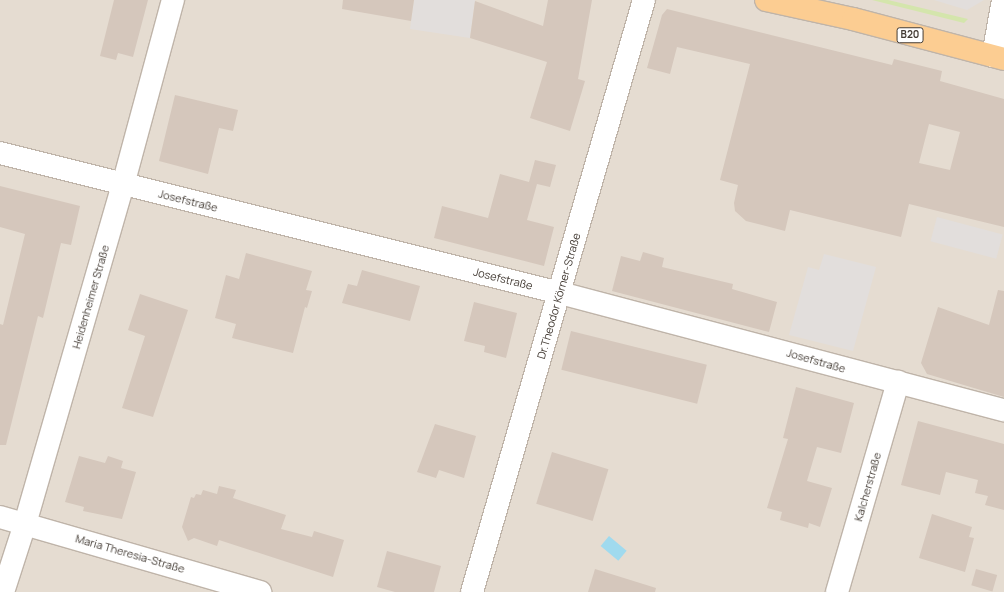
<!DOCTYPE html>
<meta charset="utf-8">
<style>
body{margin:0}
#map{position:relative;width:1004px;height:592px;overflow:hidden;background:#f1ebe3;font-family:Manrope,sans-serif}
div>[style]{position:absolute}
.residential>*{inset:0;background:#e5dcd1;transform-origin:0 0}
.green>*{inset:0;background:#d4e5ac}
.parking>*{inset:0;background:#e2dedc;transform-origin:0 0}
.water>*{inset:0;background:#a0daee;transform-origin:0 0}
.building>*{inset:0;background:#d5c7bc;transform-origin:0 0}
.roads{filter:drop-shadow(1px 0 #bfb4a9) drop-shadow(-1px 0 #bfb4a9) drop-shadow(0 1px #bfb4a9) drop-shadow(0 -1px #bfb4a9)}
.minor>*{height:22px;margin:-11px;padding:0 11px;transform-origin:11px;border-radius:11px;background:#fff}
.major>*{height:22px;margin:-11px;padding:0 11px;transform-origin:11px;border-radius:11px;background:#fccd92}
span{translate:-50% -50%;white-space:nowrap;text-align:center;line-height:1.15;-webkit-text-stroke:4px #fff;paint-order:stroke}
.shield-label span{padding:1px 3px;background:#fff;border:1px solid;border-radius:3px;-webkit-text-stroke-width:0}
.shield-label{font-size:10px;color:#433b34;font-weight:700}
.street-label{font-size:11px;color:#433b34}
</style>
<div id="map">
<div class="residential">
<i style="left:0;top:0;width:1004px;height:592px"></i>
</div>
<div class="green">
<i style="clip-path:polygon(872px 0,888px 0,968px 19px,964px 23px)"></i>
</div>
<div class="parking">
<i style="clip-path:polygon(414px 0,475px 0,470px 38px,410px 29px)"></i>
<i style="clip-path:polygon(934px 0,984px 0,967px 10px)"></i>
<i style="left:937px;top:217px;width:68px;height:25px;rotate:15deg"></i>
<i style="clip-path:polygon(824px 254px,876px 267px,853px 351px,789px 335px,808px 267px,819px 270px)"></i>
</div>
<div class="water">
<i style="left:609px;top:536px;width:23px;height:13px;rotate:40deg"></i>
</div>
<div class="building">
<i style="clip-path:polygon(114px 0,148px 0,133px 57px,118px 53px,116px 60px,100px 56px)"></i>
<i style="clip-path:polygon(343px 0,414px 0,411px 21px,342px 9px)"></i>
<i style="clip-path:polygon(548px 0,592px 0,578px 79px,585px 81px,570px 131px,530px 118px,547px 62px,470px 38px,475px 1px,543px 26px)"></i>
<i style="clip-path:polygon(evenodd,667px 9px,892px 65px,894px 59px,942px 71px,940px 81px,1004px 99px,1004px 227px,909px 204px,901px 237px,790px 210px,785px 231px,746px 221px,735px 211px,734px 203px,738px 185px,720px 180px,750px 64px,677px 47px,670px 74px,647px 68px,662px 15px,667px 9px,929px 124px,960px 132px,950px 170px,919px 163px,929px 124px)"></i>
<i style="clip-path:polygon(175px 95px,238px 110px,233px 131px,219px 128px,208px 174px,159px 161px)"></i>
<i style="clip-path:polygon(535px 160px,556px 165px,550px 187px,537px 184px,527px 220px,554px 227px,544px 266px,434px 238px,442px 206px,488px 218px,500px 174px,529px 182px)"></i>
<i style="clip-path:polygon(0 186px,80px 206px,71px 245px,61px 243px,43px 318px,38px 316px,6px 445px,0 445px,0 324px,3px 325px,25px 234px,0 227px)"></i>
<i style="clip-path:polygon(643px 252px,664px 258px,662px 267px,733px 284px,732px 289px,777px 302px,769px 332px,612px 291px,621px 256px,640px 261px)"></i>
<i style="clip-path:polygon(246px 253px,312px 271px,306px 290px,312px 291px,307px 308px,305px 307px,293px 353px,232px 338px,236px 324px,215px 318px,226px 275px,239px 279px)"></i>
<i style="clip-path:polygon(362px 270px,420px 286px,410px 321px,342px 303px,348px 284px,357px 286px)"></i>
<i style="clip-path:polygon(998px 290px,1004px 291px,1004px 397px,927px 374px,921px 363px,938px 307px,989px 325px)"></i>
<i style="clip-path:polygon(140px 294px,188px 310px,153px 417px,122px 408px,145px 336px,128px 330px)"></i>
<i style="clip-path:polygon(474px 302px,517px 313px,506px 358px,484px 352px,485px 346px,464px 341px)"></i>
<i style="left:571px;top:331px;width:140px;height:40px;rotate:14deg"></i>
<i style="clip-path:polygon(796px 387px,854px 403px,841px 453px,817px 447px,807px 481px,832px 488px,820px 527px,809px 523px,808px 528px,780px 520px,782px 512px,767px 508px,788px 439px,783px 438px)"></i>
<i style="clip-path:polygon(918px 421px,1004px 444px,1004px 510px,985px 505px,988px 496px,975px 493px,978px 480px,946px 472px,940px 495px,901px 485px)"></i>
<i style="clip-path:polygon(435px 424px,476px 436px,464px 478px,439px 470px,436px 478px,417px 472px)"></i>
<i style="left:552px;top:452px;width:59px;height:54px;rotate:17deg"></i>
<i style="clip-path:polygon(79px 456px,105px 463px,108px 456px,123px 461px,121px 468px,136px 472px,122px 519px,83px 511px,84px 507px,65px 502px)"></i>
<i style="clip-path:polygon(219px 486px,236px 490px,233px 498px,286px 515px,281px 529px,312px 537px,314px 531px,344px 540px,333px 577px,219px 540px,217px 546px,194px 538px,188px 541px,182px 527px,191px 497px,194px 498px,196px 494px,201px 495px,203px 490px,217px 494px)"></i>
<i style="clip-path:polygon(932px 514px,972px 527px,969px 537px,974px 538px,965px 572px,919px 558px)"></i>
<i style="clip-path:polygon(387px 551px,441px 566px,434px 592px,395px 592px,377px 587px)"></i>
<i style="clip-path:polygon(595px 569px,656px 588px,655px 592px,588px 592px)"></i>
<i style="left:976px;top:569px;width:22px;height:17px;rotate:16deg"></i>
</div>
<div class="roads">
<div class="minor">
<i style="left:993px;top:56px;width:57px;rotate:-79.9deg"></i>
<i style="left:0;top:153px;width:577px;rotate:14.04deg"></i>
<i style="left:560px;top:293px;width:459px;rotate:14.8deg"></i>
<i style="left:0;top:517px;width:271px;rotate:16.1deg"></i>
<i style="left:3px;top:592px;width:71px;rotate:-72.1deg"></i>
<i style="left:25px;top:524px;width:353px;rotate:-73.9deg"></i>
<i style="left:123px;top:185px;width:192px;rotate:-74.9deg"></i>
<i style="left:472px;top:592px;width:616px;rotate:-73.8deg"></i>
<i style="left:837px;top:592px;width:219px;rotate:-73.8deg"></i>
</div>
<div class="major">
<i style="left:766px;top:0;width:89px;rotate:12.3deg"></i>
<i style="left:853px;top:19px;width:156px;rotate:14.8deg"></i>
</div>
</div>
<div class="shield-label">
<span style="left:910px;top:35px">B20</span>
</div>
<div class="street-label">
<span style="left:188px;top:201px;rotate:14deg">Josefstraße</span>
<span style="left:503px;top:279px;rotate:14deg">Josefstraße</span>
<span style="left:559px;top:296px;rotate:-74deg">Dr.Theodor Körner-Straße</span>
<span style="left:91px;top:297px;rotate:-74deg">Heidenheimer Straße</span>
<span style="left:816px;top:361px;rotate:16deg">Josefstraße</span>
<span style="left:868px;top:487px;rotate:-74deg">Kalcherstraße</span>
<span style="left:130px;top:554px;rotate:16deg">Maria Theresia-Straße</span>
</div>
</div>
